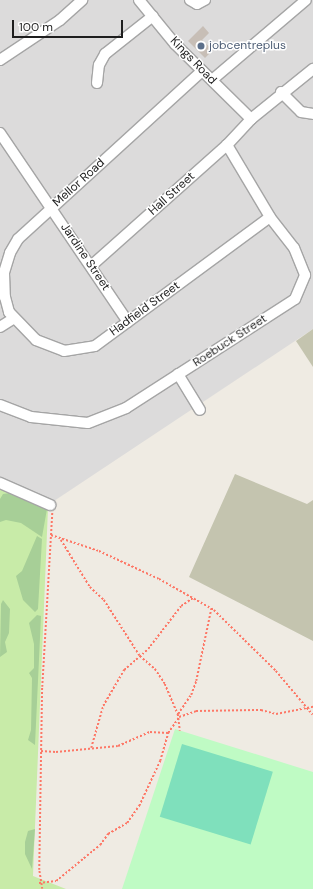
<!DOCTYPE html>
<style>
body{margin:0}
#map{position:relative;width:313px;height:889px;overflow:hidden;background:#efebe3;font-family:"DM Sans",sans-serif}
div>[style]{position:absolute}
.residential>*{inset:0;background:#dcdbdb}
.construction>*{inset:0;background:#c4c4af}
.grass>*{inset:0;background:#c8eba8}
.forest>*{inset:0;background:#a7cf97}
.park>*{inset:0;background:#bffbc4}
.pitch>*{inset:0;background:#7fe0bc;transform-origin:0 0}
.building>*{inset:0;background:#c7beb6}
.path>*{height:1.5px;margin-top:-0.75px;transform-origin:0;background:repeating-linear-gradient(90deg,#fd7766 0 2px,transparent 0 4px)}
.roads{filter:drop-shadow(1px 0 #a5a5a5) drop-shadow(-1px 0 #a5a5a5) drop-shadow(0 1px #a5a5a5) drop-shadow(0 -1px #a5a5a5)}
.minor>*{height:10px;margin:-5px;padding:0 5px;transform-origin:5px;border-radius:5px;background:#fff}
.dots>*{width:11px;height:11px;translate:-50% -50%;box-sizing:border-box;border:2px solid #fff;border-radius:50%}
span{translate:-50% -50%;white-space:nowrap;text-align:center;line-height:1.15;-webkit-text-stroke:3px #fff;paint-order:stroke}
.service-label{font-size:12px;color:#4e5e75}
.left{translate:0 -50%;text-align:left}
.street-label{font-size:12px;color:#1e1e1e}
.scale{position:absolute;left:12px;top:20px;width:111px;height:18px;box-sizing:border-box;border:2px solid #1e1e1e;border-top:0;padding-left:5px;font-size:12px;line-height:14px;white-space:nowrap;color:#1e1e1e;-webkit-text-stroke:3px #fff;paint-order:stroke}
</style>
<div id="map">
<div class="residential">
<i style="clip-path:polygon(0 0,313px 0,313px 329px,54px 501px,0 479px)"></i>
</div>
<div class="construction">
<i style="clip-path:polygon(313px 329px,313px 367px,296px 341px)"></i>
<i style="clip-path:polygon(235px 474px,307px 504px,313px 500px,313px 641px,189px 577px)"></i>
</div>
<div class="grass">
<i style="clip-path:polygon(0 488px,48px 508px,33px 876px,66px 889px,0 889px)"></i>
</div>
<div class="forest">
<i style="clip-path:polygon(10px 493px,47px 509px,42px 537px,21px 523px,6px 520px,0 522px,0 499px,3px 494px)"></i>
<i style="clip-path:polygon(37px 536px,42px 539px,38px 609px,35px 612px,23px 600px,16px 576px,22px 571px)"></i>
<i style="clip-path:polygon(3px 600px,10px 609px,9px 633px,5px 642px,7px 652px,0 657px,1px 604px)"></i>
<i style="clip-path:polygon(37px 615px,41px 616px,35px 745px,28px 740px,31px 730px,32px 678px,29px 673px,34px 668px,34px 644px,29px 623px)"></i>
<i style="clip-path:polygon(35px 829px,32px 869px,25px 854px,25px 842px,28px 831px)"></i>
</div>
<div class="park">
<i style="clip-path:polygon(175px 729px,313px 772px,313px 889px,122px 889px)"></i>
</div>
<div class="pitch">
<i style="left:182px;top:744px;width:95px;height:76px;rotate:17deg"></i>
</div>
<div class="building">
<i style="clip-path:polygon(203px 26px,209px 33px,202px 40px,213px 50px,205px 58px,188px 41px)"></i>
</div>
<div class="path">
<i style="left:51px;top:535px;width:51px;rotate:18.4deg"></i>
<i style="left:99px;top:551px;width:66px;rotate:25deg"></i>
<i style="left:159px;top:579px;width:63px;rotate:29.4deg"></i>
<i style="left:214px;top:610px;width:87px;rotate:44.5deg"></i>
<i style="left:276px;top:671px;width:57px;rotate:49.9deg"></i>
<i style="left:61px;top:540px;width:55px;rotate:58.3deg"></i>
<i style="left:90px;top:587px;width:19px;rotate:43deg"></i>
<i style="left:104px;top:600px;width:67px;rotate:57.3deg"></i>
<i style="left:140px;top:656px;width:20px;rotate:41deg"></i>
<i style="left:155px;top:669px;width:18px;rotate:56deg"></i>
<i style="left:165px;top:684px;width:33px;rotate:67deg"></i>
<i style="left:178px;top:714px;width:17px;rotate:83deg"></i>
<i style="left:178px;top:714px;width:23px;rotate:-56deg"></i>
<i style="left:191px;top:695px;width:15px;rotate:-70deg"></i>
<i style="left:196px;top:681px;width:74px;rotate:-78.2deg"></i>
<i style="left:91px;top:748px;width:44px;rotate:-74.1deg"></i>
<i style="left:103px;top:706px;width:42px;rotate:-59.7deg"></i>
<i style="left:124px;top:670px;width:32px;rotate:-41deg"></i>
<i style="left:148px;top:649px;width:54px;rotate:-52.5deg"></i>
<i style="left:181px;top:606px;width:14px;rotate:-34deg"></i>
<i style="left:41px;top:751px;width:15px;rotate:4deg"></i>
<i style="left:56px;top:752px;width:62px;rotate:-5.5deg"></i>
<i style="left:118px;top:746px;width:35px;rotate:-24deg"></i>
<i style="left:150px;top:732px;width:18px;rotate:3deg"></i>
<i style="left:168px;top:733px;width:19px;rotate:-55deg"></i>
<i style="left:179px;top:717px;width:18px;rotate:-19deg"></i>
<i style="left:196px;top:711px;width:65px;rotate:-0.9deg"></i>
<i style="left:261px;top:710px;width:16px;rotate:15deg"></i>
<i style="left:276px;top:714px;width:38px;rotate:-11deg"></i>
<i style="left:39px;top:883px;width:17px;rotate:-7deg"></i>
<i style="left:56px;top:881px;width:57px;rotate:-39.3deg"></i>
<i style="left:100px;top:845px;width:14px;rotate:-54deg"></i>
<i style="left:108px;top:834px;width:22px;rotate:-30deg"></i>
<i style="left:127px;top:823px;width:21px;rotate:-55deg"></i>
<i style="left:139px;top:806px;width:50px;rotate:-65deg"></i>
<i style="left:160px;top:761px;width:29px;rotate:-74deg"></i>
<i style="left:42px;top:889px;width:19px;rotate:-99deg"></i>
<i style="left:39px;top:870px;width:183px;rotate:-89.1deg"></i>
<i style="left:42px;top:687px;width:175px;rotate:-86.7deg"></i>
</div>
<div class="roads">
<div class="minor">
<i style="left:139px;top:0;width:57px;rotate:50.7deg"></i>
<i style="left:175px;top:44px;width:107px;rotate:44.6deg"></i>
<i style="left:190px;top:0;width:8px;rotate:30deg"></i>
<i style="left:197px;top:4px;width:9px;rotate:-27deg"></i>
<i style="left:0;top:60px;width:72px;rotate:-33.7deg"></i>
<i style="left:60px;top:20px;width:30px;rotate:-42deg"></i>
<i style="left:202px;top:71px;width:249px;rotate:137.6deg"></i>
<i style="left:18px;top:239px;width:16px;rotate:120deg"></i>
<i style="left:10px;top:253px;width:21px;rotate:107deg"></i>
<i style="left:4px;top:273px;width:24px;rotate:88deg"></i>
<i style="left:5px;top:297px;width:16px;rotate:75deg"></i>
<i style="left:9px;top:312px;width:39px;rotate:46deg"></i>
<i style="left:36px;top:340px;width:30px;rotate:21deg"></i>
<i style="left:64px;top:351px;width:31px;rotate:-9deg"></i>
<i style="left:95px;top:346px;width:217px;rotate:-36.4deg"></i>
<i style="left:212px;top:80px;width:123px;rotate:-40.4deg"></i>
<i style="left:97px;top:83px;width:18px;rotate:-84deg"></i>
<i style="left:99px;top:65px;width:13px;rotate:-61deg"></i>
<i style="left:105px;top:54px;width:61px;rotate:-38.4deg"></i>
<i style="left:281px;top:92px;width:28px;rotate:45deg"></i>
<i style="left:301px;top:112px;width:12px;rotate:9deg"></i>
<i style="left:0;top:133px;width:228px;rotate:55.9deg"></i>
<i style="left:91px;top:266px;width:182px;rotate:-41.7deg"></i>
<i style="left:227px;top:145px;width:35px;rotate:-47deg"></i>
<i style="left:251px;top:119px;width:80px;rotate:-38.9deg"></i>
<i style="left:0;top:327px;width:15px;rotate:-32deg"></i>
<i style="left:178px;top:374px;width:42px;rotate:58.6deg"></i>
<i style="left:0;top:405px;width:33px;rotate:21deg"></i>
<i style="left:31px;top:417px;width:57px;rotate:6deg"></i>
<i style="left:88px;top:423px;width:41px;rotate:-21.5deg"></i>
<i style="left:126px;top:408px;width:201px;rotate:-32.8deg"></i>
<i style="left:295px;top:299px;width:26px;rotate:-67deg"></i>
<i style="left:305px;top:275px;width:29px;rotate:-112deg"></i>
<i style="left:294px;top:248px;width:39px;rotate:-128deg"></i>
<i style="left:270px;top:217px;width:84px;rotate:-120.8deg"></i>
<i style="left:0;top:483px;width:55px;rotate:23.7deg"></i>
</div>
</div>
<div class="dots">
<i style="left:201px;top:46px;background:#5c6f8a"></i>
</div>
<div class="service-label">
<span class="left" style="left:209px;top:46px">jobcentreplus</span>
</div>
<div class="street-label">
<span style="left:193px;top:61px;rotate:46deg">Kings Road</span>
<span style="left:79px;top:183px;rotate:-42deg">Mellor Road</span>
<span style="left:172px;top:194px;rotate:-42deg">Hall Street</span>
<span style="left:85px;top:257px;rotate:56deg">Jardine Street</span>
<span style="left:145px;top:309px;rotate:-36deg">Hadfield Street</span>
<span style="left:230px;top:341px;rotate:-33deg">Roebuck Street</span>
</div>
<div class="scale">100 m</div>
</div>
